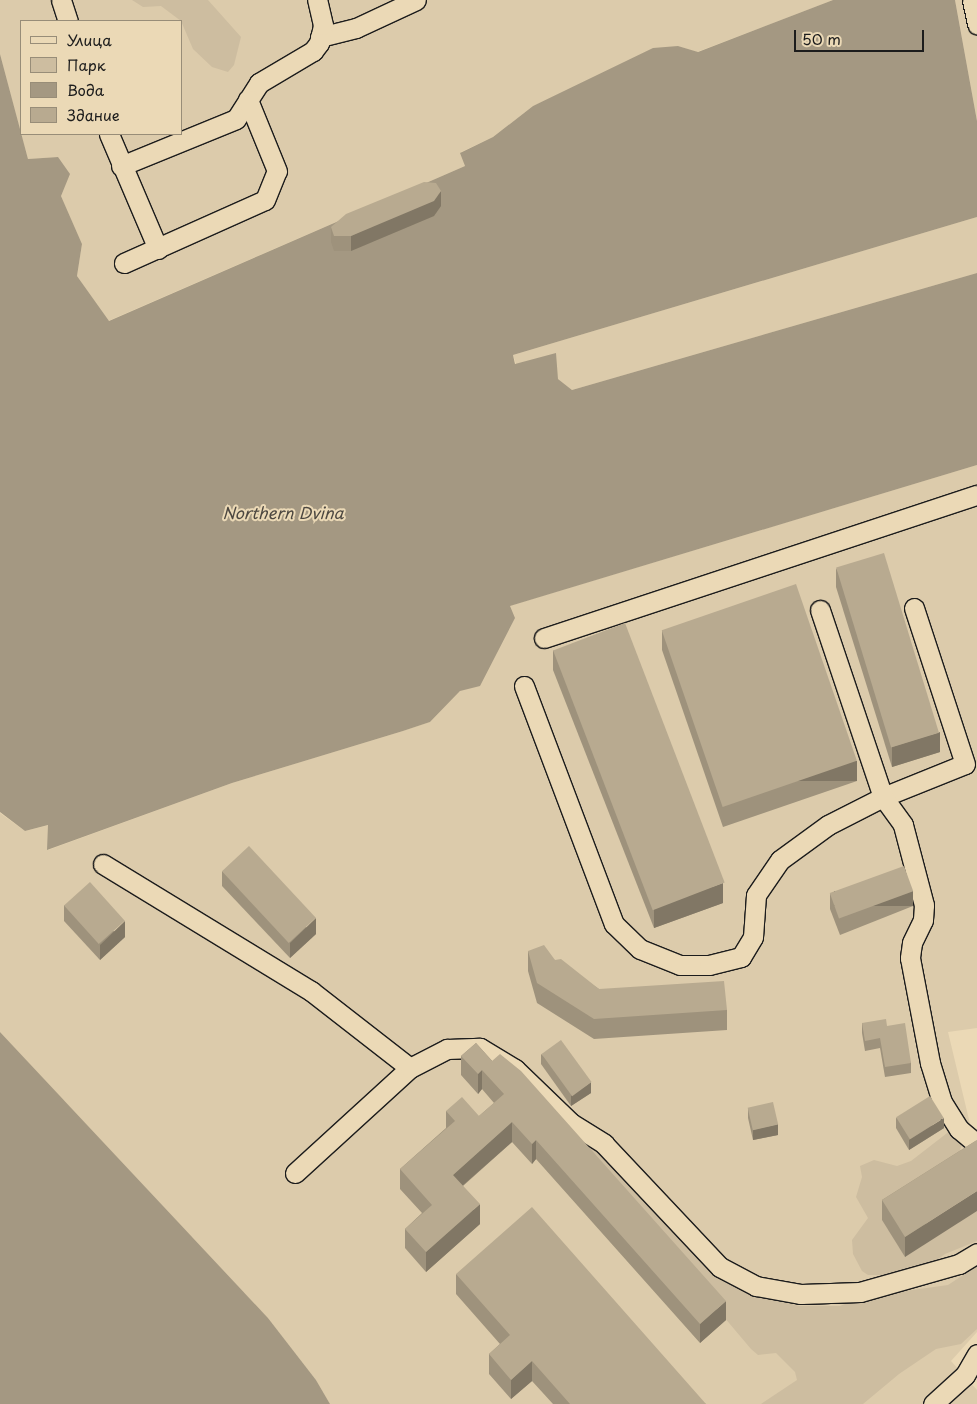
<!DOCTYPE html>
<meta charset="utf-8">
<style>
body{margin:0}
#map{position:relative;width:977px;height:1404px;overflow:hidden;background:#ebd9b6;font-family:"Playpen Sans",sans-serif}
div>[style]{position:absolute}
.built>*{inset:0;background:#dccbab}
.green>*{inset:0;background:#cdbda0}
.water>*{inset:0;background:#a49882}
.roads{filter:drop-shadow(1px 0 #1c1c1c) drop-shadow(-1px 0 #1c1c1c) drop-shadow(0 1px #1c1c1c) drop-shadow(0 -1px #1c1c1c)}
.minor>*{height:19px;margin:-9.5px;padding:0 9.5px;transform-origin:9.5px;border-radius:9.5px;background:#ebd9b6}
.wall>*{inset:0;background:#9e927c}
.shaded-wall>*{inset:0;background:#817765;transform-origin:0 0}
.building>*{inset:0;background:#b8aa90;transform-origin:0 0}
span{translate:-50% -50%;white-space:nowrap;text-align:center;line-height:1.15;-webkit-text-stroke:4px #ebd9b6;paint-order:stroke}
.water-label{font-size:16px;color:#4c4740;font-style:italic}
.legend{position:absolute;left:20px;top:20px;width:162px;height:115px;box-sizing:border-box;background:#ebd9b6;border:1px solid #988d78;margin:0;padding:6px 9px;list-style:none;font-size:15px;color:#1c1c1c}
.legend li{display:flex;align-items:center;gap:10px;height:25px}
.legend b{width:25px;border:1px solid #988d78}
.scale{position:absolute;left:794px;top:30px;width:130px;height:22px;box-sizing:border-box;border:2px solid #1c1c1c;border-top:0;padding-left:6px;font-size:15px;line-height:18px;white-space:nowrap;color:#1c1c1c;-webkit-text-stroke:4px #ebd9b6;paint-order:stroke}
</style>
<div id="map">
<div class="built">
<i style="clip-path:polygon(0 0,833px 0,697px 52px,678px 46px,533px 106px,493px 137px,461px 152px,465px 166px,108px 321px,77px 276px,82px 244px,61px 196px,58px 157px,28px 159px,21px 134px,181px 134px,181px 21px,21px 21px,21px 134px,0 54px)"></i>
<i style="clip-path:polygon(955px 0,977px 0,977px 121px)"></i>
<i style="clip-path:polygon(977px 217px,977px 273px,572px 390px,558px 379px,555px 365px,516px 364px,513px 355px)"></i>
<i style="clip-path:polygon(977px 465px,977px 1028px,948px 1032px,977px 1153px,977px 1332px,951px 1361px,977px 1390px,977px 1404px,330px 1404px,316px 1380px,268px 1318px,0 1032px,0 813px,25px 831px,49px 825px,48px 850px,232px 783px,403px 731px,430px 722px,460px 691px,509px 606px)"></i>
</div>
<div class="green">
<i style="clip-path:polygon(132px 0,208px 0,241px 37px,234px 65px,228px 72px,212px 67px,193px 49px,181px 21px,161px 6px,143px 7px)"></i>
<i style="clip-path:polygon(951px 1130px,963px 1140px,959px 1154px,977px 1211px,977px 1241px,945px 1254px,934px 1262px,891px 1275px,868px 1275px,862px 1271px,853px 1254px,852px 1240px,868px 1218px,856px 1197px,862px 1177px,860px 1166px,874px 1160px,897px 1166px,911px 1161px)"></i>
<i style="clip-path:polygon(586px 1134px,707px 1260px,769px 1297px,798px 1306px,840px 1306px,862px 1297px,948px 1285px,977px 1266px,977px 1329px,961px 1344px,936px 1349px,899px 1374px,863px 1404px,761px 1404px,797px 1380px,795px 1372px,776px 1353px,758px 1355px,751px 1349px,576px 1142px)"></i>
</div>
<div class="water">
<i style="clip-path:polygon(833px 0,955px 0,977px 121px,977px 217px,513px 355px,515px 364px,556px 353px,558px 379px,572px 390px,977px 273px,977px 465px,510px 606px,515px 618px,480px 686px,460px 691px,430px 722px,403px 731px,232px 783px,47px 850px,48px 825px,25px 831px,0 812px,0 54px,28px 159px,58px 157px,70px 174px,61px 196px,82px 244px,77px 276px,109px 321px,465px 166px,460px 153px,493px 137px,533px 106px,653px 48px,678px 46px,698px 52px)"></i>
<i style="clip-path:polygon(0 1032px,268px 1318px,316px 1380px,330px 1404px,0 1404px)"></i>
</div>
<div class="roads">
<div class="minor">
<i style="left:61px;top:0;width:22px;rotate:72deg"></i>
<i style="left:972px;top:0;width:25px;rotate:78deg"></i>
<i style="left:320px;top:37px;width:37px;rotate:-14deg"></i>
<i style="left:356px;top:28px;width:66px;rotate:-25deg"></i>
<i style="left:109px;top:134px;width:125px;rotate:66.9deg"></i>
<i style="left:121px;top:166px;width:124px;rotate:-22.2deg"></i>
<i style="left:236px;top:119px;width:43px;rotate:-57.4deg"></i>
<i style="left:259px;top:83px;width:63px;rotate:-30.7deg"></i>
<i style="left:313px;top:51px;width:10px;rotate:-53deg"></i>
<i style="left:319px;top:43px;width:18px;rotate:-77deg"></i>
<i style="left:323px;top:25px;width:26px;rotate:-103deg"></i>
<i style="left:124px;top:263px;width:154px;rotate:-24.1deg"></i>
<i style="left:265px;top:200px;width:31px;rotate:-68deg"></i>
<i style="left:277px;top:171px;width:77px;rotate:-112.2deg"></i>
<i style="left:820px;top:610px;width:197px;rotate:71.4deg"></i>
<i style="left:883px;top:797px;width:88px;rotate:-21.9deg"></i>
<i style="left:965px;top:764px;width:164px;rotate:-108.1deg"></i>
<i style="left:544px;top:638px;width:456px;rotate:-18.3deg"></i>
<i style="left:524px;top:686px;width:254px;rotate:69.3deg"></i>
<i style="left:614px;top:924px;width:36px;rotate:44deg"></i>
<i style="left:640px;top:949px;width:43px;rotate:21.8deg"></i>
<i style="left:680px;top:965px;width:29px"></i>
<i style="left:709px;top:965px;width:33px;rotate:-14deg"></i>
<i style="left:741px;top:957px;width:23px;rotate:-59deg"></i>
<i style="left:753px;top:937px;width:42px;rotate:-85.9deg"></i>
<i style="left:756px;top:895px;width:42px;rotate:-55.6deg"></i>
<i style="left:780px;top:860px;width:59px;rotate:-36.1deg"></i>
<i style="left:828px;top:825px;width:62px;rotate:-27deg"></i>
<i style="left:883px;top:797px;width:34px;rotate:54deg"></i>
<i style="left:903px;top:825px;width:83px;rotate:75.3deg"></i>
<i style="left:924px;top:905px;width:15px;rotate:94deg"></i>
<i style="left:923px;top:920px;width:25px;rotate:116deg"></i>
<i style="left:912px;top:943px;width:15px;rotate:98deg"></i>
<i style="left:910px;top:958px;width:107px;rotate:79.2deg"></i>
<i style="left:930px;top:1063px;width:41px;rotate:72.9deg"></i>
<i style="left:942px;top:1102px;width:32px;rotate:58deg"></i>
<i style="left:959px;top:1129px;width:23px;rotate:40deg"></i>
<i style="left:103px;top:864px;width:244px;rotate:31.4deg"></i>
<i style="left:311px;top:991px;width:125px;rotate:37.9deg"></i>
<i style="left:295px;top:1173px;width:156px;rotate:-42.4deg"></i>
<i style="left:410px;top:1068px;width:42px;rotate:-27.2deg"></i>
<i style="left:447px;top:1049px;width:33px;rotate:-2deg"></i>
<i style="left:480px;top:1048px;width:41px;rotate:31deg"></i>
<i style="left:515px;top:1069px;width:78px;rotate:44deg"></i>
<i style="left:571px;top:1123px;width:39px;rotate:32deg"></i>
<i style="left:604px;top:1144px;width:169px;rotate:46.7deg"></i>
<i style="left:720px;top:1267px;width:41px;rotate:27.8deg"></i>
<i style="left:756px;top:1286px;width:46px;rotate:10.1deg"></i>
<i style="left:801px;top:1294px;width:59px;rotate:-1.9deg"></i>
<i style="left:860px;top:1292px;width:103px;rotate:-15.8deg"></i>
<i style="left:959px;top:1264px;width:21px;rotate:-31deg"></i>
<i style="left:933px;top:1404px;width:43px;rotate:-42.2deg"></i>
<i style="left:965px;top:1375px;width:24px;rotate:-60deg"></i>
</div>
</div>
<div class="wall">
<i style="clip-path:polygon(441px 206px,434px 216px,351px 251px,334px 251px,331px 242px,331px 227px)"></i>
<i style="clip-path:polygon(836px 568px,940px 752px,892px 767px,836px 587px)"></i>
<i style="clip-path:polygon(662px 630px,857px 781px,723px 827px,662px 650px)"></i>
<i style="clip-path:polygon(553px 650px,723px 903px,654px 928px,553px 670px)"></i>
<i style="clip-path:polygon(222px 871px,316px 934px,290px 958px,222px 886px)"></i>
<i style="clip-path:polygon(830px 894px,913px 906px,840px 935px,830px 909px)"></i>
<i style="clip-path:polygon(64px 905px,125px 937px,100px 960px,64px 921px)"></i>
<i style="clip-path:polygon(528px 951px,555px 960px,599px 989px,727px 1010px,727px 1030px,594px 1039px,537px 1003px,528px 971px)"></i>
<i style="clip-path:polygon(862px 1023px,887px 1026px,911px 1063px,911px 1073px,885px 1077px,880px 1048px,865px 1051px,862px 1033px)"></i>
<i style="clip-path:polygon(476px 1043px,726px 1320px,700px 1343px,536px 1159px,532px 1164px,512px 1142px,463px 1186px,480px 1224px,426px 1272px,405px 1248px,405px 1229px,422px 1213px,400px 1189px,400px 1169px,446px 1128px,446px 1111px,479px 1116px,494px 1103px,482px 1089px,478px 1094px,461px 1075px,461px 1056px)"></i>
<i style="clip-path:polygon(541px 1054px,591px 1093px,571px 1106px,541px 1064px)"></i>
<i style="clip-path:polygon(748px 1108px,778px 1135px,753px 1140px,748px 1118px)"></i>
<i style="clip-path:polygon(896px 1118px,944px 1128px,909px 1150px,896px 1128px)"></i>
<i style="clip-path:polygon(977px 1140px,905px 1257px,882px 1220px,882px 1200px)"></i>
<i style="clip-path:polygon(456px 1274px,706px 1404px,553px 1404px,532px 1381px,511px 1399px,489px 1374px,489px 1354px,500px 1344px,456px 1294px)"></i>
</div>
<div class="shaded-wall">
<i style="clip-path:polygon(441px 191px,441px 206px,434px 216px,351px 251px,351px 236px)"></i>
<i style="clip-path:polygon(940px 732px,940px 752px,892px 767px,892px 747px)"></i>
<i style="left:857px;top:761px;width:20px;height:142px;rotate:90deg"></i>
<i style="clip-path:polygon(723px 883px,723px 903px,654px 928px,654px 908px)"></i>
<i style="left:913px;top:891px;width:15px;height:79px;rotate:90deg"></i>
<i style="clip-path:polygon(316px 918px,316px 934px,290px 958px,290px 943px)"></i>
<i style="clip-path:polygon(125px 921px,125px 937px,100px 960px,100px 945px)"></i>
<i style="clip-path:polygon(482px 1070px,482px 1089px,478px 1094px,478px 1074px)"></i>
<i style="clip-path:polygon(591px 1082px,591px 1093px,571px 1106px,571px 1096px)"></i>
<i style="clip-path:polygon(944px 1118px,944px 1128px,909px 1150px,909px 1140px)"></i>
<i style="clip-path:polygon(512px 1122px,512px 1142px,453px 1194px,453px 1175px)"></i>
<i style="clip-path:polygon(778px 1124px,778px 1135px,753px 1140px,753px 1130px)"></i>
<i style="clip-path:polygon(536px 1140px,536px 1159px,532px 1164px,532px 1144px)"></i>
<i style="clip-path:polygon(977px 1191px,977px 1211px,905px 1257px,905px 1237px)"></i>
<i style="clip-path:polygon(480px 1204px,480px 1224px,426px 1272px,426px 1252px)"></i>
<i style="clip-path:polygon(726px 1301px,726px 1320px,700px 1343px,700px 1324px)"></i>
<i style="clip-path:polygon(532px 1361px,532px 1381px,511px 1399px,511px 1380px)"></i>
</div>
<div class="building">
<i style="clip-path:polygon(424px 182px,436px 183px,441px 191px,434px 201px,351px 236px,334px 236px,331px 227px,346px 214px)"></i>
<i style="left:884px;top:553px;width:188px;height:50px;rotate:73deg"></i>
<i style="left:796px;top:584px;width:187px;height:142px;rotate:71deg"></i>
<i style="left:625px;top:623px;width:278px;height:77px;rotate:69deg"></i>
<i style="left:249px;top:846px;width:98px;height:37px;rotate:47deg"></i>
<i style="left:904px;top:866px;width:27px;height:79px;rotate:70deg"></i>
<i style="left:90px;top:882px;width:52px;height:35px;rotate:48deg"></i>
<i style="clip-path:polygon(544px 945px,555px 960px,561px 959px,599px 989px,724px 981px,727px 1010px,594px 1019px,537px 983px,528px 951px)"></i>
<i style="clip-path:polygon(886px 1019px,887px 1026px,905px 1023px,911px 1063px,885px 1067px,880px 1038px,865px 1041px,862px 1023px)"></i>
<i style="left:561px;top:1040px;width:52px;height:24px;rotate:54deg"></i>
<i style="clip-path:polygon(476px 1043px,492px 1061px,500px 1054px,521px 1071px,726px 1301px,700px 1324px,536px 1140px,532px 1144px,512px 1122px,453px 1175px,480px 1204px,426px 1252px,405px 1229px,432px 1205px,400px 1169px,455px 1121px,446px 1111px,462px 1097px,479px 1116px,504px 1094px,482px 1070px,478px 1074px,461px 1056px)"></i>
<i style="left:930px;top:1096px;width:26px;height:40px;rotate:58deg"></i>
<i style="left:773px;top:1102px;width:23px;height:26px;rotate:77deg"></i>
<i style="clip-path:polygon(977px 1140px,977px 1191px,905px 1237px,882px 1200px)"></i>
<i style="clip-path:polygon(532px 1207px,706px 1404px,570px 1404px,532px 1361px,511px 1380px,489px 1354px,510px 1335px,456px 1274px)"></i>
</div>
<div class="water-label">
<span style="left:283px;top:512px">Northern Dvina</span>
</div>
<ul class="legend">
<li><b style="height:6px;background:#ebd9b6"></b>Улица</li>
<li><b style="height:14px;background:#cdbda0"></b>Парк</li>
<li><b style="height:14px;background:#a49882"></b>Вода</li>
<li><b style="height:14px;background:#b8aa90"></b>Здание</li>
</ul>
<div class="scale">50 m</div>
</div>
